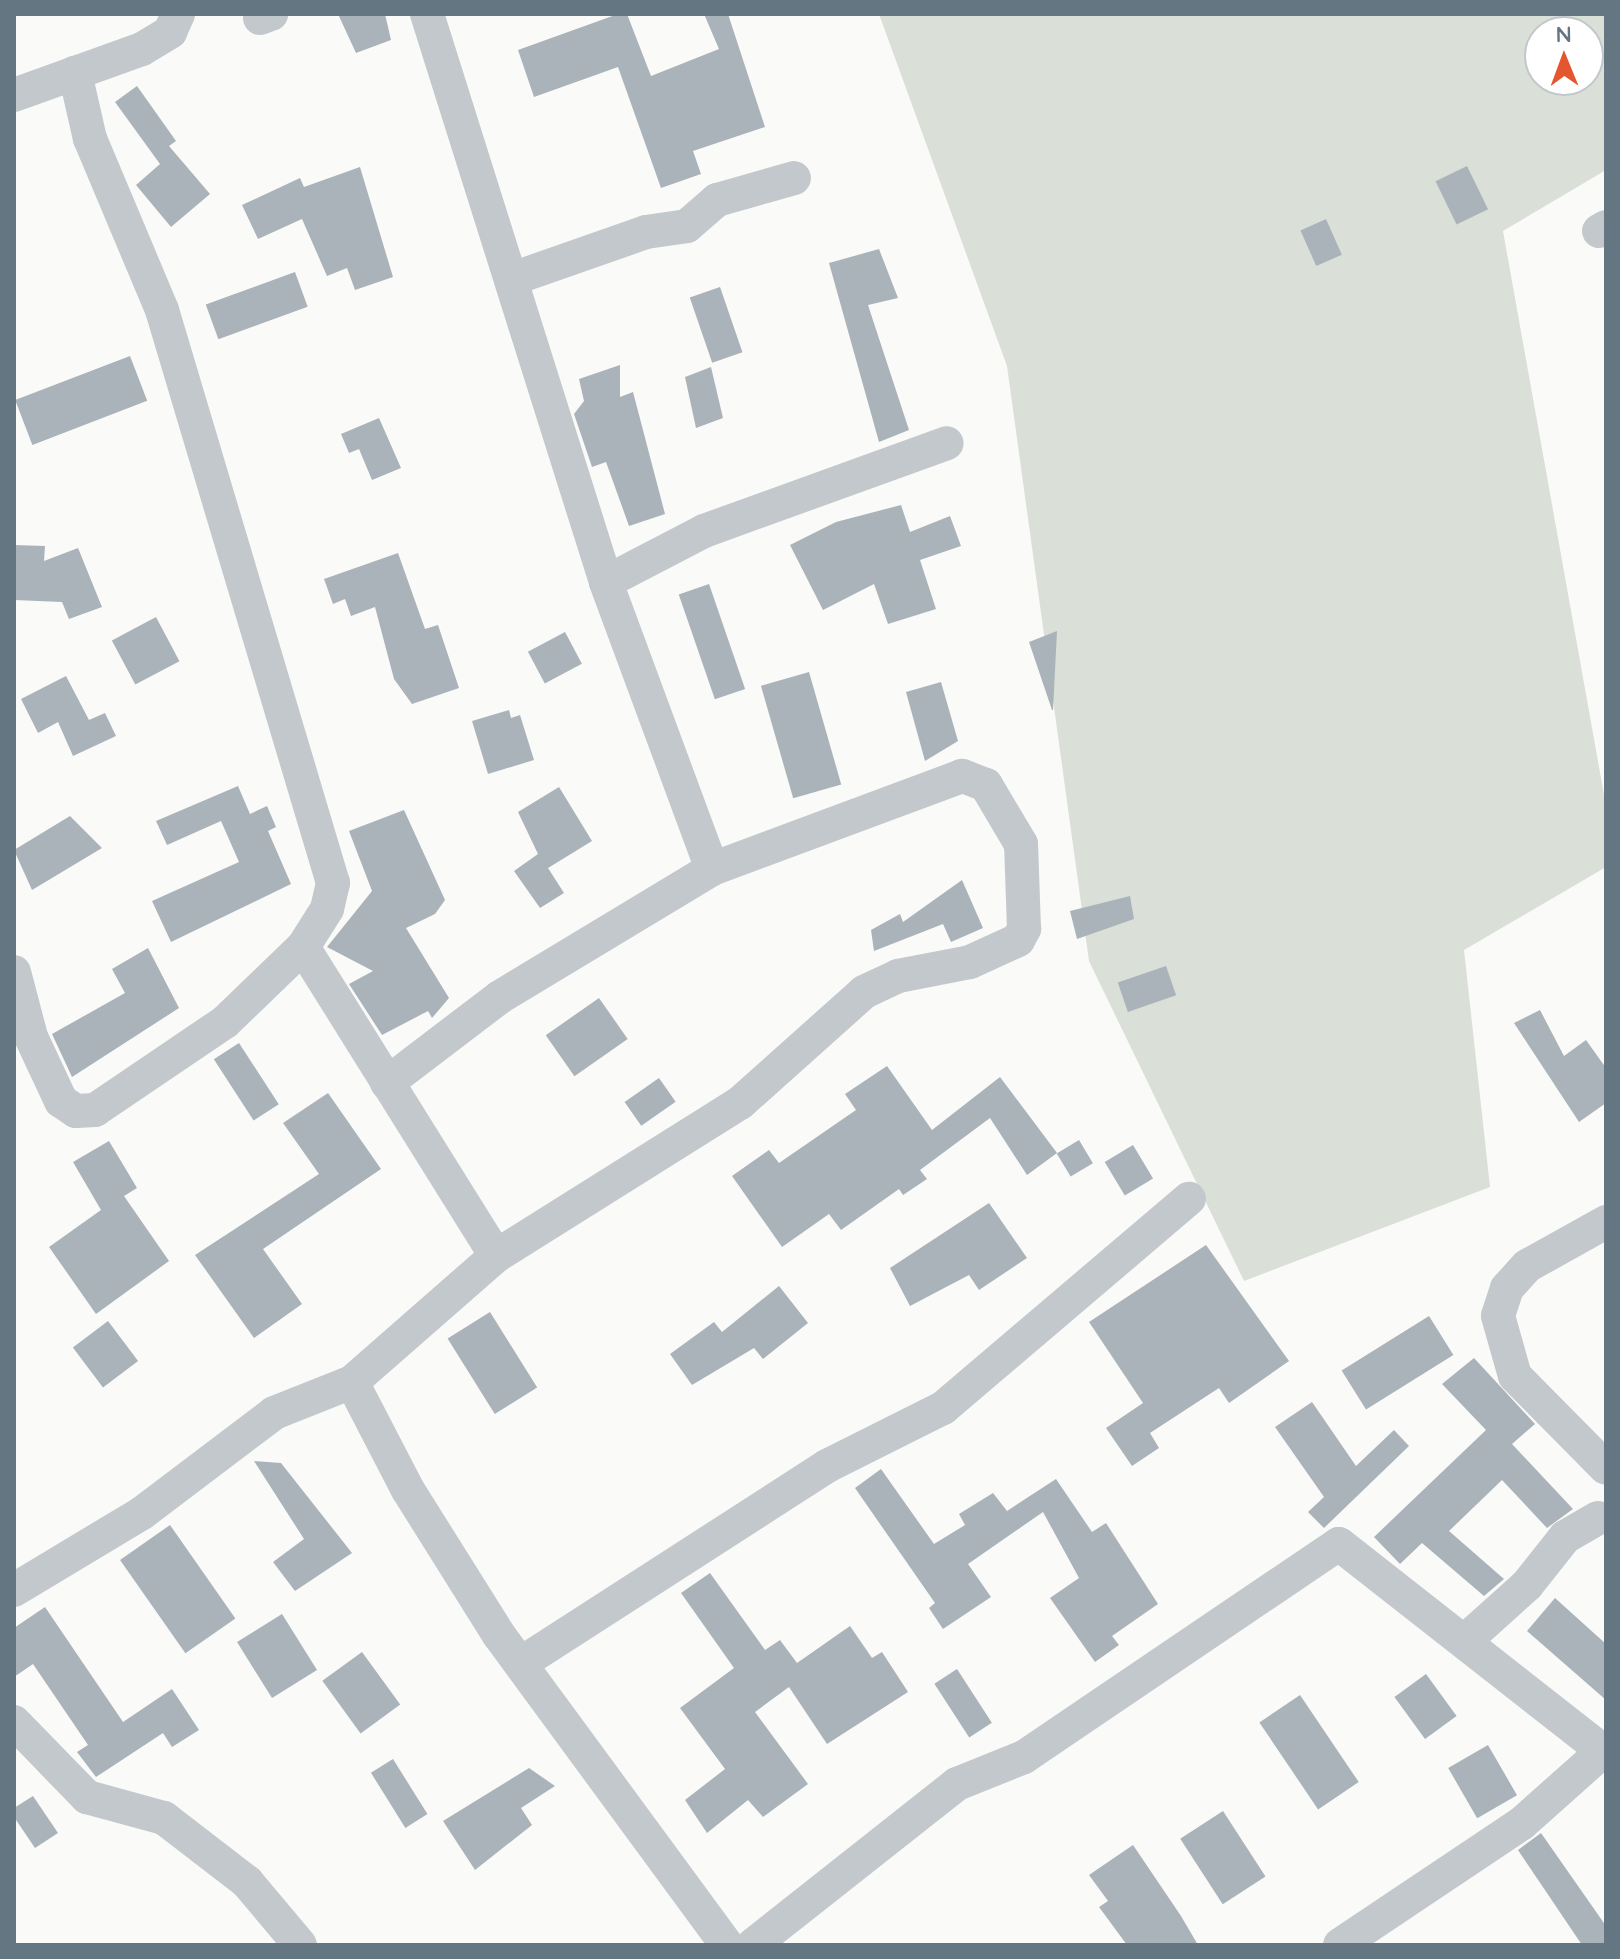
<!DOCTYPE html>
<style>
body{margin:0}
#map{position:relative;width:1620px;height:1959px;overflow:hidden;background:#fafaf8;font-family:Quicksand,sans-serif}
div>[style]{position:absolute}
.green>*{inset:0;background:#dadfd7}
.building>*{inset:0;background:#aab3b9;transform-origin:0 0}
.minor>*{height:34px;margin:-17px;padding:0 17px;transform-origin:17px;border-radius:17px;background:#c3c8cc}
span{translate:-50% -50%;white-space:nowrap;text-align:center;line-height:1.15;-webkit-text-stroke:8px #fff;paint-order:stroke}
.frame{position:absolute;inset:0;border:16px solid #657683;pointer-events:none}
.north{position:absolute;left:1524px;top:16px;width:80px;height:80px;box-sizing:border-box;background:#fff;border:2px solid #c1c8cd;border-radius:50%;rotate:359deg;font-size:22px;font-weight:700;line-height:32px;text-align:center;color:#657683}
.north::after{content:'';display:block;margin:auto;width:28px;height:36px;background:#e4572e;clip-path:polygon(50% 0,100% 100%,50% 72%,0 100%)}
</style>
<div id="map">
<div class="green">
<i style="clip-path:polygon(evenodd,879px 14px,1606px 14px,1606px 170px,1503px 231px,1606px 806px,1606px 867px,1464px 950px,1490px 1187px,1244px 1281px,1089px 961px,1007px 366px,879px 14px,1540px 32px,1588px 32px,1588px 80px,1540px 80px,1540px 32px)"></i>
</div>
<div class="building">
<i style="clip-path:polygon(338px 14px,385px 14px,391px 40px,356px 53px)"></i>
<i style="clip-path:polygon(618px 14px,627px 14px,651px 76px,719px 49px,704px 14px,728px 14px,765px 127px,693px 151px,701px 174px,661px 188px,618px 67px,534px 97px,518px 50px)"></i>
<i style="clip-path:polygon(137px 86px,176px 141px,169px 146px,210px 194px,171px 227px,136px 185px,160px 164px,115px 102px)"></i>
<i style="left:1467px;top:166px;width:48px;height:35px;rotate:64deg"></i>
<i style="clip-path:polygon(360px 167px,393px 277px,355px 290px,347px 268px,327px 276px,302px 219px,258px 239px,242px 205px,300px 178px,304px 187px)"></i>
<i style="left:1326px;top:219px;width:39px;height:28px;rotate:66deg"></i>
<i style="clip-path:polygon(879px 249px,898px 298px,868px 305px,909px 430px,879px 442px,829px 263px)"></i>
<i style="left:295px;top:272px;width:37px;height:95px;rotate:70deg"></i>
<i style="left:720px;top:287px;width:69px;height:32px;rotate:71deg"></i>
<i style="left:130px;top:356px;width:48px;height:123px;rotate:69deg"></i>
<i style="clip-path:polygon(620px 365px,620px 397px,633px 392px,665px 514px,629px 526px,606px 462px,592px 467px,574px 414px,584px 401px,579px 379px)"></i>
<i style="clip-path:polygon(711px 367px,723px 418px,696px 428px,685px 377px)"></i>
<i style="clip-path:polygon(379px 418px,401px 468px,372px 480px,359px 449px,349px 453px,341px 434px)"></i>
<i style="clip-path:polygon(901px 505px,910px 532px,950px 516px,961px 546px,920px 560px,936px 609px,888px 624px,874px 584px,823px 610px,790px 545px,836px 522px)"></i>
<i style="clip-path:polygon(14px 545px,45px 546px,44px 561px,78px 548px,102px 607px,69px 619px,62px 602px,14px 600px)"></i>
<i style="clip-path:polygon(398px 553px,425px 629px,438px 625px,459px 688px,412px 704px,394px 679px,375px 607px,351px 616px,345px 599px,333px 604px,324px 579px)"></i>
<i style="left:709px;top:584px;width:111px;height:32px;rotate:71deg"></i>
<i style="left:156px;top:617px;width:50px;height:50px;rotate:62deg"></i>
<i style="clip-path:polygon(1057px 631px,1053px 710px,1052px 710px,1029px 642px)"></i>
<i style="left:565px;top:632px;width:36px;height:42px;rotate:62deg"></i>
<i style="left:809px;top:672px;width:117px;height:50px;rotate:74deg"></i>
<i style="clip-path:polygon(66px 676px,89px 720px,105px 713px,116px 736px,73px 756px,58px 722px,38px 733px,21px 699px)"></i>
<i style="clip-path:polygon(941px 682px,958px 741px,925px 761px,906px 692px)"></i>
<i style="clip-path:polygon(509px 710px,511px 718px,520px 715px,534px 760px,488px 774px,472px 721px)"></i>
<i style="clip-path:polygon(238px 786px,250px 814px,267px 806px,276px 827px,268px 831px,291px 884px,171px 942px,152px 901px,239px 862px,221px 821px,167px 845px,156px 821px)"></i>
<i style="clip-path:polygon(559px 787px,592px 841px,548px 868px,564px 893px,540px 908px,514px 871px,538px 854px,518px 812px)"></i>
<i style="clip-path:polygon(404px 810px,445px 900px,435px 914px,406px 928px,449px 998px,432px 1018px,428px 1011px,382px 1035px,349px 984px,373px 971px,327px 947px,372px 891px,349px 831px)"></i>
<i style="clip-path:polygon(70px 816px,102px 848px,32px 890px,14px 850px)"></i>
<i style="clip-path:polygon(962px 880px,983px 928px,951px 942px,943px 924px,874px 951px,871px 930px,900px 914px,903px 922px)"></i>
<i style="clip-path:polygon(1130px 896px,1134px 919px,1077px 939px,1070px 911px)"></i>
<i style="clip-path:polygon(148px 948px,179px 1008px,72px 1077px,52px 1034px,125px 993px,112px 969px)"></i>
<i style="left:1166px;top:966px;width:31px;height:51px;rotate:71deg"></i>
<i style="left:599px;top:998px;width:50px;height:65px;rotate:55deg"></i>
<i style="clip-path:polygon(1540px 1010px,1564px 1056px,1586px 1040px,1606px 1068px,1606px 1103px,1579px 1122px,1514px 1023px)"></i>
<i style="left:239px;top:1043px;width:73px;height:30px;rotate:57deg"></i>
<i style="clip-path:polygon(887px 1066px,932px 1130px,1000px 1077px,1057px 1153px,1027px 1175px,990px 1118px,920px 1170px,927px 1179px,903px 1195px,899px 1189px,841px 1230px,829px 1214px,782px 1247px,732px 1176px,769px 1150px,779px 1163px,856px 1110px,845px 1094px)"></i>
<i style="left:659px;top:1078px;width:29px;height:42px;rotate:55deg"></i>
<i style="clip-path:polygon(328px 1093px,381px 1169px,263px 1249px,302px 1304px,254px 1338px,195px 1255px,319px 1174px,283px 1123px)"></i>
<i style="left:1079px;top:1140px;width:27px;height:26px;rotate:59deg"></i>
<i style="clip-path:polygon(109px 1141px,137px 1188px,124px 1196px,169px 1261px,96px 1314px,49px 1247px,101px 1210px,73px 1162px)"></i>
<i style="left:1133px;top:1145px;width:39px;height:33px;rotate:59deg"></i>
<i style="clip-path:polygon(989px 1203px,1027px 1258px,979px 1290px,969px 1275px,910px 1306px,890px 1268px)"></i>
<i style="clip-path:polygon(1206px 1245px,1289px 1361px,1229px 1403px,1219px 1388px,1150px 1433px,1159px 1448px,1132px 1466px,1106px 1428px,1143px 1403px,1089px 1322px)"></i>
<i style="clip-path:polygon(779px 1286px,808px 1323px,763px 1359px,754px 1348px,692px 1385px,670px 1354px,714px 1322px,722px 1332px)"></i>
<i style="left:490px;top:1312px;width:89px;height:50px;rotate:58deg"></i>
<i style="left:1429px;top:1316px;width:46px;height:103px;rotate:58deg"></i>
<i style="left:108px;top:1321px;width:50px;height:44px;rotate:53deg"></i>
<i style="clip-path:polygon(1474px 1358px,1535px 1424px,1512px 1444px,1573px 1509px,1547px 1528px,1502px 1480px,1449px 1531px,1504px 1579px,1484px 1596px,1422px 1543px,1400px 1564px,1374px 1537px,1486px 1430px,1442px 1384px)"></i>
<i style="clip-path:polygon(1312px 1402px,1356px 1466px,1394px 1430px,1409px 1446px,1324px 1528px,1308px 1512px,1324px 1497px,1275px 1427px)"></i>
<i style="clip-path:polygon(254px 1461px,281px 1463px,352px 1553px,295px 1591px,273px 1562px,304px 1539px)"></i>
<i style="clip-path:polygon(881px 1469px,934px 1544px,965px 1525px,959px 1514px,993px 1493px,1007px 1511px,1056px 1479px,1092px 1532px,1106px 1523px,1158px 1604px,1112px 1636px,1119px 1645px,1095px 1662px,1050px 1598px,1079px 1578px,1043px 1512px,968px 1564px,991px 1597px,943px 1629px,929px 1608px,935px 1603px,855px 1488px)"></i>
<i style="left:170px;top:1525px;width:114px;height:61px;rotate:55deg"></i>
<i style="clip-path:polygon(710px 1573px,765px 1650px,780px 1640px,797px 1663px,850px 1626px,872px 1658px,882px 1652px,908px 1692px,827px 1744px,789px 1687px,755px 1712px,808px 1784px,763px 1817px,748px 1800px,707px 1833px,685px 1800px,725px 1769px,680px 1708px,734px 1668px,681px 1593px)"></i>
<i style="clip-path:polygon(1555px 1598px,1606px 1644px,1606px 1700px,1527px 1631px)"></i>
<i style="clip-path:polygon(45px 1607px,123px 1722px,172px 1689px,199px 1730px,172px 1747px,163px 1733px,96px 1777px,77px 1752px,88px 1745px,33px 1664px,14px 1677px,14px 1628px)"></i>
<i style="left:282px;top:1614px;width:66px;height:53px;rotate:58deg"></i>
<i style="left:362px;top:1652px;width:65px;height:49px;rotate:54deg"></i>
<i style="left:957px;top:1669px;width:64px;height:27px;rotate:57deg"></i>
<i style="left:1426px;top:1674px;width:52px;height:39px;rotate:54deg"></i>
<i style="left:1300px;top:1695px;width:105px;height:49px;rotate:56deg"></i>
<i style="left:1488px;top:1745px;width:58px;height:46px;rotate:60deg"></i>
<i style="left:393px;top:1759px;width:65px;height:26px;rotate:58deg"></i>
<i style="clip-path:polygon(529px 1768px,555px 1786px,521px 1808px,532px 1825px,475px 1870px,443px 1821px)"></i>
<i style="clip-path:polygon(33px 1796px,58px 1833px,35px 1848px,14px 1817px,14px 1808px)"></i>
<i style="left:1223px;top:1811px;width:78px;height:51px;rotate:57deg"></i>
<i style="clip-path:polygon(1541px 1833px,1606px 1926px,1606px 1945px,1582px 1945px,1518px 1850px)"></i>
<i style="clip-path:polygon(1133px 1845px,1181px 1916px,1198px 1945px,1127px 1945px,1099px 1907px,1108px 1901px,1089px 1875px)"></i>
</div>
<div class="minor">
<i style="left:260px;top:18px;width:12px;rotate:-20deg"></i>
<i style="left:14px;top:95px;width:136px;rotate:-19.8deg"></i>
<i style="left:142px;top:49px;width:33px;rotate:-31deg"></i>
<i style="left:170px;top:32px;width:20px;rotate:-66deg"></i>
<i style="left:1599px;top:231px;width:8px;rotate:-30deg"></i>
<i style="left:512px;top:279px;width:142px;rotate:-19.3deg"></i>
<i style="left:646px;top:232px;width:41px;rotate:-8.3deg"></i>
<i style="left:687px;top:226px;width:40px;rotate:-41deg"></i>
<i style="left:717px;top:200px;width:80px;rotate:-15.9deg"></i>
<i style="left:606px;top:582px;width:110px;rotate:-27.5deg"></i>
<i style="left:704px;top:531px;width:258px;rotate:-19.9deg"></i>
<i style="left:303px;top:947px;width:364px;rotate:58deg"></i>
<i style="left:14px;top:972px;width:67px;rotate:75.3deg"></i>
<i style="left:31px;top:1037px;width:71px;rotate:64.9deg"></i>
<i style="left:61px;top:1101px;width:18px;rotate:34deg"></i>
<i style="left:76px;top:1111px;width:19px;rotate:-3deg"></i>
<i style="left:95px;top:1110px;width:157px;rotate:-34.1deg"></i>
<i style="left:225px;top:1022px;width:108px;rotate:-43.9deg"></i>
<i style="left:303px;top:947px;width:45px;rotate:-57.7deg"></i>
<i style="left:327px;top:909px;width:27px;rotate:-77deg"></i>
<i style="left:333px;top:883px;width:598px;rotate:-106.62deg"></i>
<i style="left:162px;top:310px;width:186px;rotate:-112.8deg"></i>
<i style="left:90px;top:139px;width:68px;rotate:-102.8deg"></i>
<i style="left:387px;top:1083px;width:142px;rotate:-37.3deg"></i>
<i style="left:500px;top:997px;width:248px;rotate:-31.1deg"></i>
<i style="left:712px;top:869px;width:306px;rotate:-110.3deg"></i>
<i style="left:606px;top:582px;width:596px;rotate:-107.49deg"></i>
<i style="left:1606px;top:1222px;width:90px;rotate:150.9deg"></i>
<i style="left:1527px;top:1266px;width:30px;rotate:132deg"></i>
<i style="left:1507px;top:1288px;width:29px;rotate:108deg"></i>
<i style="left:1498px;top:1316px;width:62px;rotate:74.2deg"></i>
<i style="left:1515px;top:1376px;width:129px;rotate:45.3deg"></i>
<i style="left:352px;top:1382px;width:122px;rotate:62.6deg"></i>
<i style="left:408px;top:1490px;width:171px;rotate:57.9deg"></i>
<i style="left:499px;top:1635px;width:385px;rotate:53.7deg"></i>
<i style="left:14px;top:1590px;width:149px;rotate:-31deg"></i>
<i style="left:142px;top:1513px;width:166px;rotate:-37.1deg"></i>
<i style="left:274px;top:1413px;width:84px;rotate:-21.7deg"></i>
<i style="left:352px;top:1382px;width:191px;rotate:-41.2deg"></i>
<i style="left:496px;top:1256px;width:288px;rotate:-32.1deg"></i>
<i style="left:740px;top:1103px;width:166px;rotate:-41.8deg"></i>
<i style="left:864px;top:992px;width:38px;rotate:-25deg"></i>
<i style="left:898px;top:976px;width:73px;rotate:-11deg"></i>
<i style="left:970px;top:962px;width:53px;rotate:-24.6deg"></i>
<i style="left:1018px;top:940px;width:13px;rotate:-61deg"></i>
<i style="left:1024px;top:929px;width:85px;rotate:-92deg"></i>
<i style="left:1021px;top:844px;width:69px;rotate:-120.7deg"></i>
<i style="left:986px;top:785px;width:26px;rotate:-159deg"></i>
<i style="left:962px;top:776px;width:267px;rotate:159.6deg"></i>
<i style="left:1467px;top:1639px;width:81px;rotate:-42deg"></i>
<i style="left:1527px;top:1585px;width:61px;rotate:-51.6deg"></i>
<i style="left:1565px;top:1537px;width:38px;rotate:-30deg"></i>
<i style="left:523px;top:1662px;width:362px;rotate:-32.8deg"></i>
<i style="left:827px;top:1466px;width:130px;rotate:-26.6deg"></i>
<i style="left:943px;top:1408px;width:323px;rotate:-40.4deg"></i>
<i style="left:14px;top:1722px;width:105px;rotate:45.8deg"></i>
<i style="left:87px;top:1797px;width:80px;rotate:15.3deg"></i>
<i style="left:164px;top:1818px;width:105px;rotate:37.6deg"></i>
<i style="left:247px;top:1882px;width:82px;rotate:49.9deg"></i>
<i style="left:753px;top:1945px;width:260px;rotate:-38.3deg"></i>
<i style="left:957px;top:1784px;width:72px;rotate:-21.9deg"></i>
<i style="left:1024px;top:1757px;width:380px;rotate:-34.1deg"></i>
<i style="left:1339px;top:1544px;width:339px;rotate:38.1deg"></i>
<i style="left:1340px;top:1945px;width:218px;rotate:-33.8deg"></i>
<i style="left:1521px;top:1824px;width:110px;rotate:-41.7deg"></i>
</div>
<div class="frame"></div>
<div class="north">N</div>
</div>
